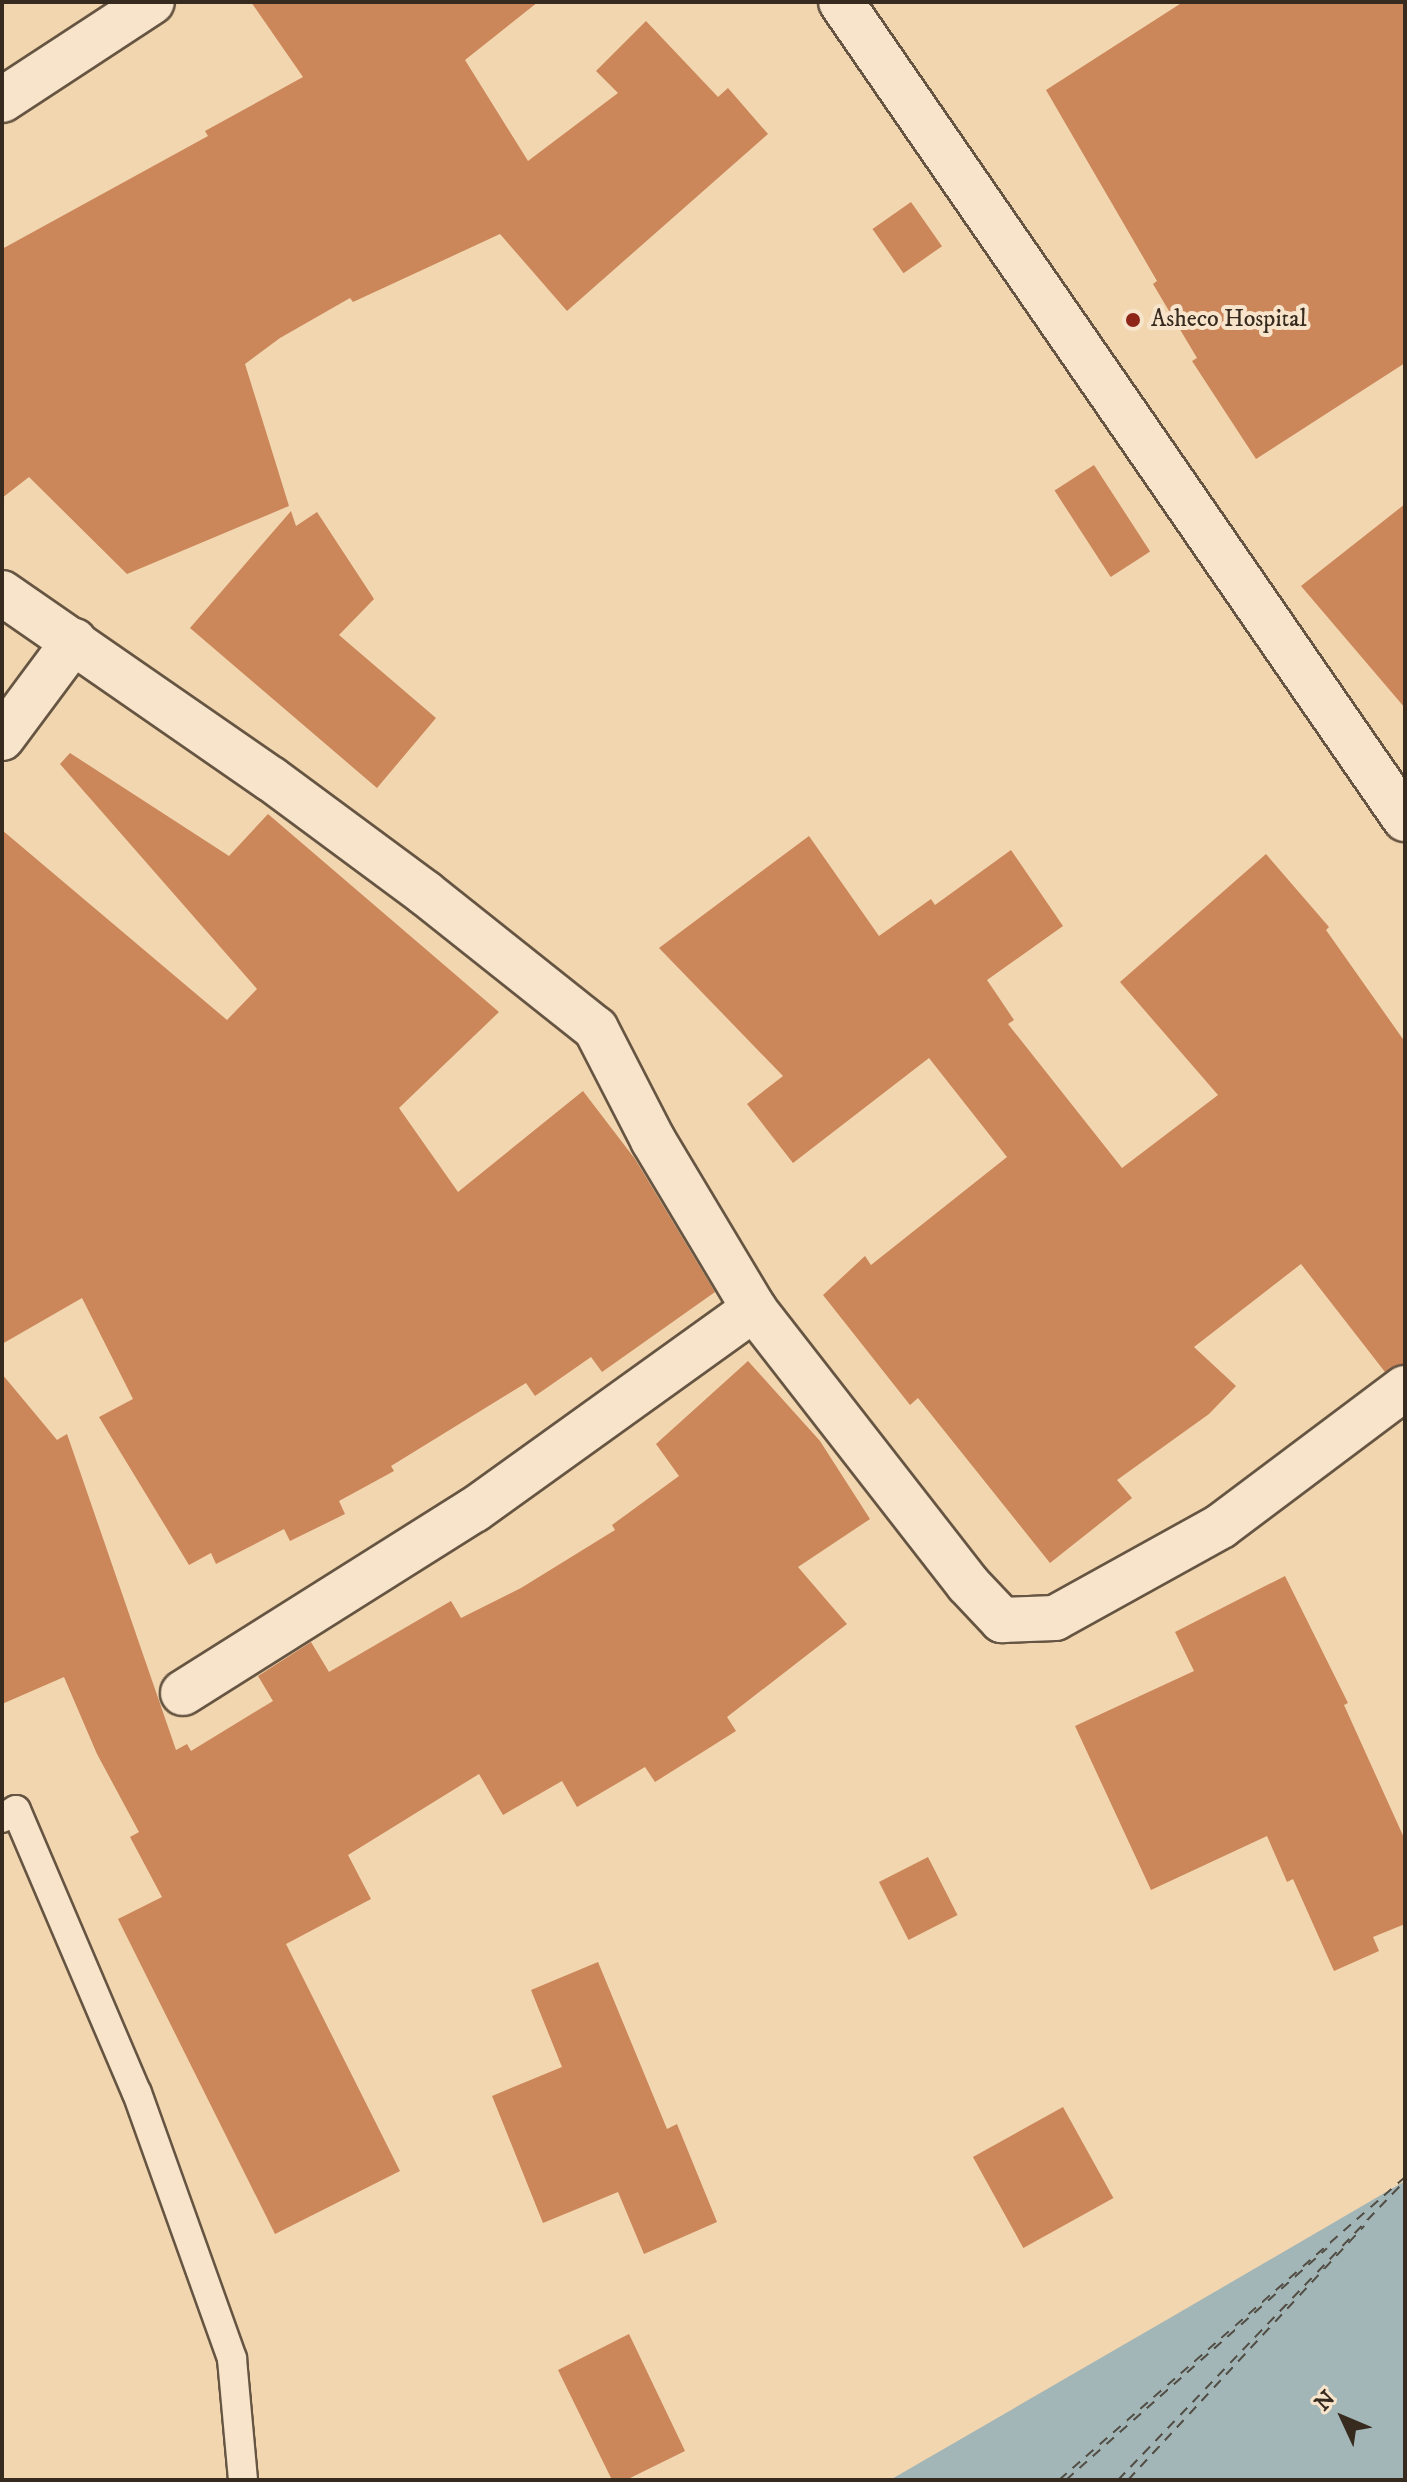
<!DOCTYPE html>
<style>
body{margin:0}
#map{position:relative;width:1407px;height:2482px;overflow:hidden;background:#f2d6af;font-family:"IM FELL DW Pica",serif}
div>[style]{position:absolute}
.water>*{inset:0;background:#a2b6b7}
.ferry>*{height:2px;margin-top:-1px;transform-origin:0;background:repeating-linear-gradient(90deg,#524d44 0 10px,transparent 0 18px)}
.building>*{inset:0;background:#cb865a;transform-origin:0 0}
.roads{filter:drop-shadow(2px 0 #665542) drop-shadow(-2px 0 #665542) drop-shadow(0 2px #665542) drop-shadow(0 -2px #665542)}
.lane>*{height:28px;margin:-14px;padding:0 14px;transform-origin:14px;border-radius:14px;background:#f7e4cb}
.street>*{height:44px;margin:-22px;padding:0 22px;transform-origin:22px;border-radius:22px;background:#f7e4cb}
.dots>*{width:22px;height:22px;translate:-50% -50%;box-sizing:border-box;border:4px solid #f7e4cb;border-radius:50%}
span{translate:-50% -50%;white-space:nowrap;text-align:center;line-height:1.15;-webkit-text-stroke:8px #f7e4cb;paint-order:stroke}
.poi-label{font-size:24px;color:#372a1e}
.left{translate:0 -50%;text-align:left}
.frame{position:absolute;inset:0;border:4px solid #372a1e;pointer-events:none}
.north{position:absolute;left:1303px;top:2378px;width:80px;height:80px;-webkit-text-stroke:6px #f7e4cb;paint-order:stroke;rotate:314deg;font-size:22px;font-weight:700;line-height:32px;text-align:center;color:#372a1e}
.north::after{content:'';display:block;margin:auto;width:28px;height:36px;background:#372a1e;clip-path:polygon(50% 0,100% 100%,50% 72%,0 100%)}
</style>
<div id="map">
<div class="water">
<i style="clip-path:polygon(1405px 2181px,1405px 2480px,890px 2480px,1175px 2315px)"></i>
</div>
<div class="ferry">
<i style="left:1059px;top:2480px;width:460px;rotate:-41.2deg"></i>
<i style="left:1066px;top:2480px;width:349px;rotate:-41.6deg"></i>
<i style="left:1118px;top:2480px;width:414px;rotate:-46.2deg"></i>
<i style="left:1128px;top:2480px;width:347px;rotate:-47.1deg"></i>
</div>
<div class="building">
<i style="clip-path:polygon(251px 2px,538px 2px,465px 60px,528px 161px,618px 93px,596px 71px,646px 21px,718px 97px,728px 88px,768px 134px,567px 311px,500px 234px,353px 302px,350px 298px,280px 338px,245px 364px,289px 506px,127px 574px,29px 477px,2px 498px,2px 249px,208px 136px,205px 131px,303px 77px)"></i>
<i style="clip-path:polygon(1183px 2px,1405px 2px,1405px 363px,1256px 459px,1192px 361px,1197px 358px,1153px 284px,1157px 281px,1046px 90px)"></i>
<i style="left:911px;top:202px;width:54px;height:47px;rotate:55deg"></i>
<i style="left:1094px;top:465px;width:103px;height:47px;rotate:57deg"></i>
<i style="clip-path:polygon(1405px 504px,1405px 708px,1301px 586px)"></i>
<i style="clip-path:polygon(291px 511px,296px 526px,317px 512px,374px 599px,339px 635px,436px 718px,377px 788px,190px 628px)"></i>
<i style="clip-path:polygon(70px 753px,229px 856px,268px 814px,499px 1012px,399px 1108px,458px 1192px,583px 1091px,635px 1159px,715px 1292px,602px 1372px,591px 1357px,535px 1396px,526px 1383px,391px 1466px,394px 1471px,339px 1501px,345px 1514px,290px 1541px,284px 1529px,216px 1564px,211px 1553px,189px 1565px,99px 1417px,133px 1399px,82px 1298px,2px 1344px,2px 830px,227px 1020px,257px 989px,60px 764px)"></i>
<i style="clip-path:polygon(809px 836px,879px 936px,931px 899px,935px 905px,1011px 850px,1063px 926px,987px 980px,1014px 1020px,1008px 1024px,1122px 1168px,1218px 1095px,1120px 982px,1266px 854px,1329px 927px,1326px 930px,1405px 1042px,1405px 1364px,1385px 1372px,1301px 1264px,1194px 1347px,1236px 1386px,1209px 1414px,1117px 1480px,1132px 1498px,1050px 1563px,918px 1398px,910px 1405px,823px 1295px,865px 1256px,871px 1265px,1007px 1157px,929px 1058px,793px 1163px,747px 1104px,783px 1076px,659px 948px)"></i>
<i style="clip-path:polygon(748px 1361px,820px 1441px,870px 1519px,798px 1567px,847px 1624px,727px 1717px,736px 1731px,655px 1782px,645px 1767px,577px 1807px,562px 1781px,503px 1815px,479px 1774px,348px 1855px,371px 1899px,286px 1944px,400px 2171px,275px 2234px,118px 1919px,162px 1897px,130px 1837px,139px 1832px,97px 1754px,64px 1677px,2px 1704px,2px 1374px,57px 1440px,67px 1434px,176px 1750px,187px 1744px,191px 1751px,273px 1701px,258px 1676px,311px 1642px,329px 1672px,451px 1601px,461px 1618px,521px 1588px,615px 1530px,612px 1525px,679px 1476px,656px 1444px)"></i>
<i style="clip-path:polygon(1285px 1576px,1348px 1703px,1344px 1705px,1405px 1840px,1405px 1924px,1373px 1937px,1379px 1951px,1334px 1971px,1293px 1879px,1287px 1882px,1267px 1836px,1151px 1890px,1075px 1726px,1194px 1671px,1175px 1632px)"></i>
<i style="left:928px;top:1857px;width:65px;height:55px;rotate:63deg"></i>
<i style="clip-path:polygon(598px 1962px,667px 2129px,677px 2124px,717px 2222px,644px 2254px,618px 2192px,543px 2223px,492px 2096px,562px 2067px,531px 1990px)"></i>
<i style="left:1063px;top:2107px;width:104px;height:103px;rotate:61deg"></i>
<i style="clip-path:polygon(629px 2334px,685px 2451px,626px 2480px,612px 2480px,558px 2370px)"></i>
</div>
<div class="roads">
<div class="lane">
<i style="left:2px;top:1818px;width:16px;rotate:-30deg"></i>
<i style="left:16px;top:1810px;width:308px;rotate:66.9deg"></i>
<i style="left:137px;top:2093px;width:282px;rotate:70.3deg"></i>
<i style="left:232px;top:2359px;width:121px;rotate:84.8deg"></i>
</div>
<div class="street">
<i style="left:841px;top:2px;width:993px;rotate:55.38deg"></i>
<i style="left:2px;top:100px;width:179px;rotate:-33.2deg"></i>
<i style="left:2px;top:593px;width:327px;rotate:34.7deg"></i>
<i style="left:271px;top:779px;width:192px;rotate:36.5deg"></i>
<i style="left:425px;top:893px;width:218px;rotate:38.5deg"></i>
<i style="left:596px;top:1029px;width:125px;rotate:62.8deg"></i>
<i style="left:653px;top:1140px;width:197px;rotate:59.1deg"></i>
<i style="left:754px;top:1309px;width:348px;rotate:52.1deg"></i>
<i style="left:968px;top:1584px;width:50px;rotate:46.6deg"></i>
<i style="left:1002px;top:1620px;width:53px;rotate:-2.2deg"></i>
<i style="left:1055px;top:1618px;width:190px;rotate:-29deg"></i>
<i style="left:1221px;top:1526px;width:230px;rotate:-36.9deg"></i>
<i style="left:2px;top:738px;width:121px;rotate:-53.4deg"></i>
<i style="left:183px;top:1693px;width:344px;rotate:-32.2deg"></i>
<i style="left:474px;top:1510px;width:345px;rotate:-35.7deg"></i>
</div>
</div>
<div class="dots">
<i style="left:1133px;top:320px;background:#8f2418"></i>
</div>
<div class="poi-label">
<span class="left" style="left:1151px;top:320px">Asheco Hospital</span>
</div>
<div class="frame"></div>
<div class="north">N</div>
</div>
